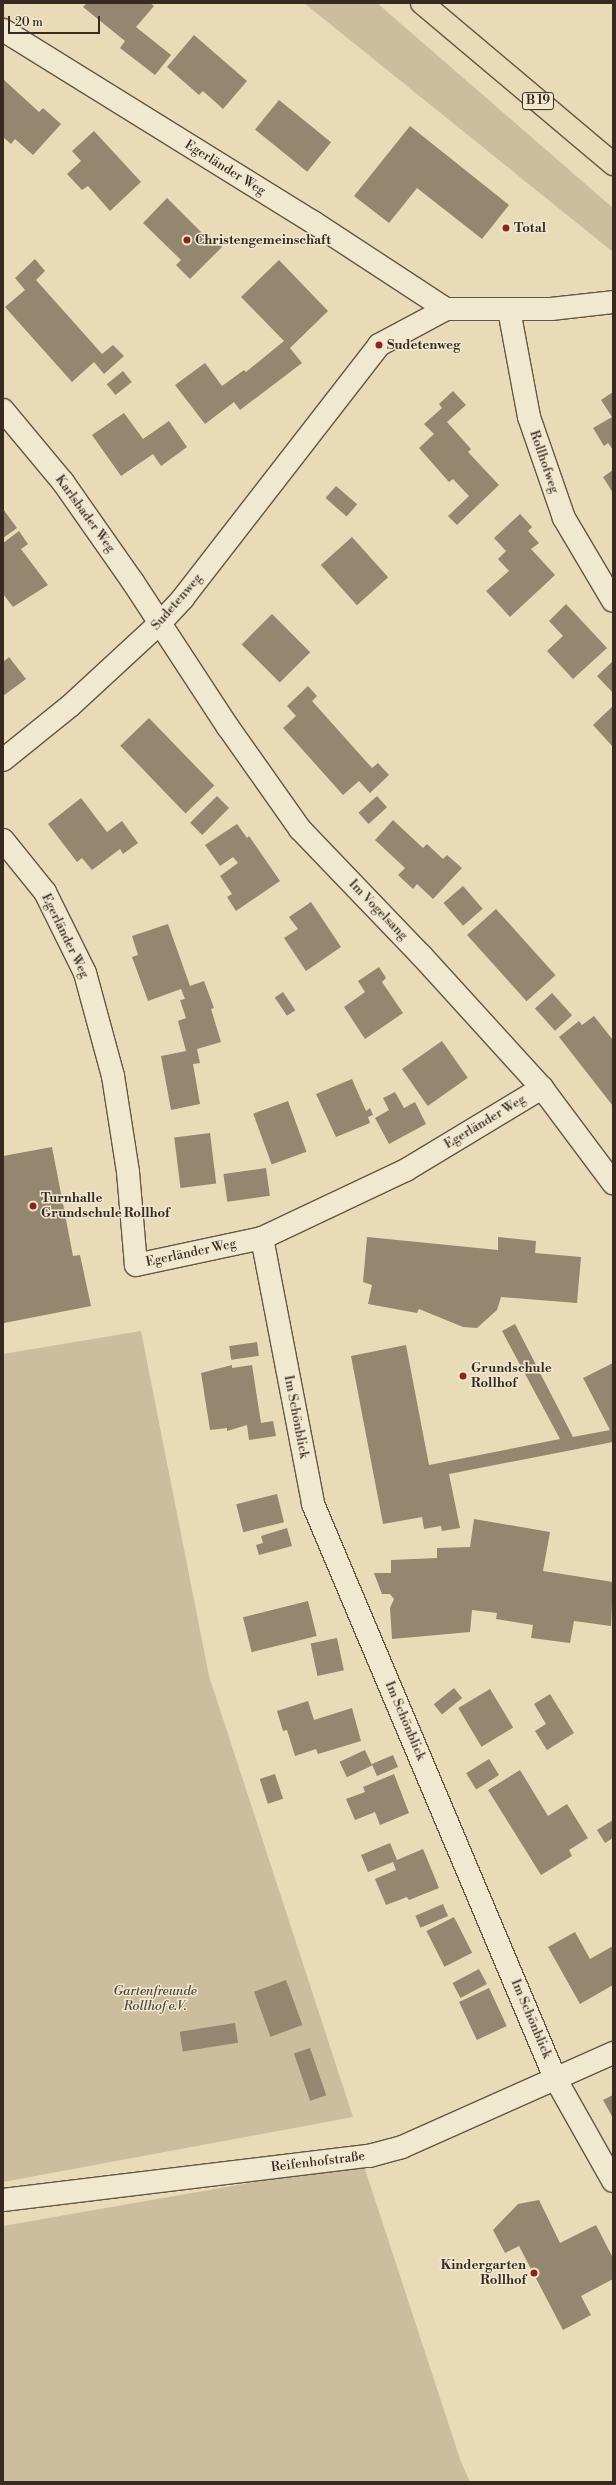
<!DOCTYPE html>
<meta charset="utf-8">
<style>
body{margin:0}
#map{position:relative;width:616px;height:2485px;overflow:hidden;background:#e9dbb7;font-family:"Libre Bodoni",serif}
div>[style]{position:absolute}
.green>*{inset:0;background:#cbbd9e}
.building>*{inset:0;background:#94866f;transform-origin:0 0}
.roads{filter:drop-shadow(1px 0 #645646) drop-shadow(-1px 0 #645646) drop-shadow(0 1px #645646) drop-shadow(0 -1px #645646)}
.street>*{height:22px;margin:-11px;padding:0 11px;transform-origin:11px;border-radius:11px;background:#f1e8d0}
.primary>*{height:22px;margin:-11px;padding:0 11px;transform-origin:11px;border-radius:11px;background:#e9dbb7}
.dots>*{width:11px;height:11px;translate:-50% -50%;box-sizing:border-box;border:2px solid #f1e8d0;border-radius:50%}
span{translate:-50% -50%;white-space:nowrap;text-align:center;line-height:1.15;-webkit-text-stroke:3px #f1e8d0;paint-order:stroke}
.shield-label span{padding:1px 3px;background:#f1e8d0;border:1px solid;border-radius:3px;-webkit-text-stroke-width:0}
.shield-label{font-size:12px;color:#382a21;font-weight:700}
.street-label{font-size:13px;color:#382a21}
.poi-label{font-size:13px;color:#382a21;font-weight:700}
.left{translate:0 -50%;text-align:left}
.right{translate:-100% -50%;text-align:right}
.park-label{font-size:13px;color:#55473a;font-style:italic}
.frame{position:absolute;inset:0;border:4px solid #382a21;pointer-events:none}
.scale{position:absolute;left:8px;top:16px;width:92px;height:18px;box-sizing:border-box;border:2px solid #382a21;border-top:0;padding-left:5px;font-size:12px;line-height:14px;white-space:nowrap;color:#382a21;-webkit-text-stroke:3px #f1e8d0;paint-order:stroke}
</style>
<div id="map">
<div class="green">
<i style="clip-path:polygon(304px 3px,377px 3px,613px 208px,613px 252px)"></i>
<i style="clip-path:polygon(141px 1331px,209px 1676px,353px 2117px,3px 2182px,3px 1354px)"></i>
<i style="clip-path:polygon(363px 2163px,461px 2462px,470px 2482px,3px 2482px,3px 2226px)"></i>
</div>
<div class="building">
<i style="clip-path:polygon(87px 3px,150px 3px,154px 6px,136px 27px,171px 55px,155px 75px,120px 48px,125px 41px,83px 7px)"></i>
<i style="clip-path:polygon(194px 35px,247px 81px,223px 109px,203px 91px,199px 95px,167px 67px)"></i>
<i style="clip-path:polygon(3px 79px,39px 112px,43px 108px,61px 124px,33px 155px,15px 139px,11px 144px,3px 137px)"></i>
<i style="left:279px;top:100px;width:67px;height:38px;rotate:39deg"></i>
<i style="clip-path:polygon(410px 126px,509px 205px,482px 239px,417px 188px,389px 223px,354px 196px)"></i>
<i style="clip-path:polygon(94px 131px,141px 182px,110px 211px,88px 186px,82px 190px,67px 174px,81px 161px,72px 151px)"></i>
<i style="clip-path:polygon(167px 198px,203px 234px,205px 232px,222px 247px,190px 279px,176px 265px,181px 260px,143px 223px)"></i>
<i style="clip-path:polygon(35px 259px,45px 271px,36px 280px,102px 354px,113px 345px,124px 356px,104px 374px,94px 362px,72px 382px,5px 307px,25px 290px,15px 278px)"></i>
<i style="clip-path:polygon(279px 260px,328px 311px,290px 348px,302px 363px,240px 410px,234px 402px,205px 424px,175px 385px,205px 363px,222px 386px,244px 370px,246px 372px,284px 341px,241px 297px)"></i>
<i style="left:123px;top:371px;width:14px;height:21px;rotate:51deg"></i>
<i style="clip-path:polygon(453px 391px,466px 405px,447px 422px,471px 449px,468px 452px,499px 485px,457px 525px,448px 516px,469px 496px,453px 479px,449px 482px,419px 448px,434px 434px,424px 424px,442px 408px,439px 404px)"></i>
<i style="clip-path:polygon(613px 392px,613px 450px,608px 443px,604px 446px,593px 428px,612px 417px,601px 400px)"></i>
<i style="clip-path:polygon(124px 413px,143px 439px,169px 421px,187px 447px,161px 466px,153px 454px,121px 476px,92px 435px)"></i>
<i style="clip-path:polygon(613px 470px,613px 493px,603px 477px)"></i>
<i style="left:336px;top:486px;width:28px;height:16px;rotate:41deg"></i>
<i style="clip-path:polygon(3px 509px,17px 528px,3px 538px)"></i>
<i style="clip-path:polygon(520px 514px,532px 527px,528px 531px,539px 543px,531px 549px,555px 575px,510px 617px,486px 591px,509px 571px,498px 559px,506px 551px,494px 538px)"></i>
<i style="clip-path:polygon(19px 531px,28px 544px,21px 549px,48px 585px,13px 607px,3px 594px,3px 543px)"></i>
<i style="left:352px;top:537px;width:54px;height:42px;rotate:48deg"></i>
<i style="clip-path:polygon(566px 604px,607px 648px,573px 679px,547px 651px,563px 636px,549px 621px)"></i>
<i style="left:272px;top:614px;width:54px;height:43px;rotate:45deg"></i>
<i style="clip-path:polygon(9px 657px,26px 679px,3px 696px,3px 662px)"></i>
<i style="clip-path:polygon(613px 661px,613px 693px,597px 676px)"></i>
<i style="clip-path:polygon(308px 686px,317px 696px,312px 701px,372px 768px,378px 763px,389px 775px,370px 793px,359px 781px,343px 795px,283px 728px,296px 716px,287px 706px)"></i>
<i style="clip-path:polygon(613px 706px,613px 747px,593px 725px)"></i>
<i style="left:149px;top:718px;width:94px;height:40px;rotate:46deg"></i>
<i style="left:217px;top:796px;width:17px;height:38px;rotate:45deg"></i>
<i style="left:377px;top:796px;width:15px;height:25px;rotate:48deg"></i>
<i style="clip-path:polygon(81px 798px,107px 832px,122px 821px,138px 843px,123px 854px,120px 849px,92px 870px,82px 858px,77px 862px,48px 824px)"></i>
<i style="clip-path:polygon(393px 820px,423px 848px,427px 844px,443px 859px,447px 855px,462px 868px,433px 899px,417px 884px,413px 889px,398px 875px,405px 868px,375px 840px)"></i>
<i style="clip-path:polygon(237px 824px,247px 838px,249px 836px,280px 881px,236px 911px,227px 897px,232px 894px,220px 876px,238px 863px,233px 857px,220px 866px,205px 845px)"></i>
<i style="left:463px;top:886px;width:30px;height:26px;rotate:49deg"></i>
<i style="clip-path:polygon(311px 902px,341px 947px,306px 971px,284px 938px,298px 929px,289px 917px)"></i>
<i style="left:496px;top:909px;width:89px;height:39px;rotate:48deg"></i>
<i style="clip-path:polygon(168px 924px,190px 986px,204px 981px,214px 1008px,211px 1009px,221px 1042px,197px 1049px,200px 1063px,193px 1064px,200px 1104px,171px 1110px,161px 1056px,186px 1051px,178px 1021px,186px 1018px,180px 1000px,185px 999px,181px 989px,148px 1001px,132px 957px,138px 955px,132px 936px)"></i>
<i style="clip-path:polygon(379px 967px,386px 978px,382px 982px,403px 1013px,365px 1039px,344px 1007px,365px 992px,358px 981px)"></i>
<i style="left:283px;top:992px;width:22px;height:10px;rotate:56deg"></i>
<i style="left:552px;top:993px;width:30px;height:23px;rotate:48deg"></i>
<i style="clip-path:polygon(594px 1016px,613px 1040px,613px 1106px,559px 1037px,579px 1021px,582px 1025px)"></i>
<i style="left:442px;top:1041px;width:45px;height:49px;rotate:55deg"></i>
<i style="clip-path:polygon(352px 1079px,366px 1111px,370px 1108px,373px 1115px,368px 1117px,370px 1123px,336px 1137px,316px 1094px)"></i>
<i style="clip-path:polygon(395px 1092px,404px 1108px,415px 1102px,426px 1124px,389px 1144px,375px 1118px,389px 1110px,383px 1098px)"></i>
<i style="left:288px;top:1101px;width:54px;height:37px;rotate:70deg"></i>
<i style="left:210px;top:1133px;width:51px;height:36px;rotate:83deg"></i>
<i style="clip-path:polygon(52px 1147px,73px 1256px,80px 1255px,91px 1306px,4px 1323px,3px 1156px)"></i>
<i style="left:266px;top:1168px;width:28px;height:43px;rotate:82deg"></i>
<i style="clip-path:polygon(367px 1237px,498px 1250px,498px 1237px,536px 1241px,535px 1253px,581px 1257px,577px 1303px,501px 1297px,497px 1310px,477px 1328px,463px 1327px,419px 1309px,417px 1313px,368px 1304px,372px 1285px,363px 1282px)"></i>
<i style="clip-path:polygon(515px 1324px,573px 1437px,610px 1430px,583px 1378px,613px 1363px,613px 1442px,449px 1474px,460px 1528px,442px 1531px,441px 1526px,424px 1529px,422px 1517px,383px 1524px,351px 1356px,406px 1345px,429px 1465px,560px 1439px,502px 1331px)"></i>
<i style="left:257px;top:1342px;width:14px;height:28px;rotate:82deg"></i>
<i style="clip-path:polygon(232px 1365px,232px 1368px,252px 1365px,261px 1423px,273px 1421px,276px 1436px,249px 1440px,247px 1425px,227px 1431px,227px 1428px,210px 1430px,201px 1373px)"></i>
<i style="left:277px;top:1494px;width:29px;height:42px;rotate:76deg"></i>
<i style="clip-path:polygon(474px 1519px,550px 1532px,543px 1571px,613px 1582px,611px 1626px,574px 1621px,570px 1643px,531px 1638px,533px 1625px,496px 1619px,497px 1613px,472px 1610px,470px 1632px,392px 1639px,390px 1608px,394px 1599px,390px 1594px,382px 1594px,374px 1573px,391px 1573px,391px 1560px,437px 1558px,437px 1548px,470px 1547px)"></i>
<i style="clip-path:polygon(287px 1528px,292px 1546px,259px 1555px,256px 1545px,263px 1543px,261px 1536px)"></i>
<i style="left:308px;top:1601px;width:36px;height:67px;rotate:76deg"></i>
<i style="left:337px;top:1638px;width:33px;height:27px;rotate:78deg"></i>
<i style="left:454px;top:1688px;width:13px;height:26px;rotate:51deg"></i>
<i style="left:490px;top:1689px;width:45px;height:37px;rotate:59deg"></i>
<i style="clip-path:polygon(550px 1694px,574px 1733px,547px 1750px,535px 1731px,546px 1724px,534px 1704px)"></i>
<i style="clip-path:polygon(308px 1701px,314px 1720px,352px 1708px,361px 1741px,318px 1754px,316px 1749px,295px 1756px,287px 1730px,283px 1731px,277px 1711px)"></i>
<i style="left:365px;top:1750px;width:17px;height:28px;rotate:65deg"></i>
<i style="left:393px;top:1755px;width:13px;height:23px;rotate:67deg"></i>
<i style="left:489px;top:1759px;width:19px;height:27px;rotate:58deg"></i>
<i style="clip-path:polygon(520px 1770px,548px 1816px,567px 1804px,588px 1838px,569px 1850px,572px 1856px,541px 1875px,488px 1790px)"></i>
<i style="left:275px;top:1774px;width:26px;height:16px;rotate:72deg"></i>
<i style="clip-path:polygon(394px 1774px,409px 1813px,380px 1825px,375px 1812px,355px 1820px,346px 1799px,365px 1792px,363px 1787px)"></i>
<i style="clip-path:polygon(613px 1820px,613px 1838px,605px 1843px,597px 1830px)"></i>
<i style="clip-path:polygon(390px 1843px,397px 1860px,423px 1849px,439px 1888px,409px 1900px,407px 1897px,386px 1905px,375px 1879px,396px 1870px,393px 1862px,368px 1872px,361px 1855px)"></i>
<i style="left:443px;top:1904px;width:13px;height:30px;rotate:67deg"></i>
<i style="left:454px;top:1917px;width:40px;height:31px;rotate:63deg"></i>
<i style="clip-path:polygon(575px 1932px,590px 1959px,613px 1946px,613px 1985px,580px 2004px,548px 1947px)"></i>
<i style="left:479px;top:1969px;width:17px;height:30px;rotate:62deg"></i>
<i style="left:286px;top:1980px;width:48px;height:34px;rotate:70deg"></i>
<i style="left:489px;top:1988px;width:42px;height:33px;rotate:65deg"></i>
<i style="left:235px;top:2023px;width:20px;height:56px;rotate:81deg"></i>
<i style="left:310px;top:2048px;width:50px;height:17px;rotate:71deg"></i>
<i style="clip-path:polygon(613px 2095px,613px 2118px,603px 2100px)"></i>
<i style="clip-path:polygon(539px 2200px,560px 2243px,596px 2225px,613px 2258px,613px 2279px,581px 2296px,591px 2315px,563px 2330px,519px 2246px,505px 2253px,493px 2230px,518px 2204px)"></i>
</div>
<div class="roads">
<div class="street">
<i style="left:3px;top:30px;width:365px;rotate:31.8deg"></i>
<i style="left:313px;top:222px;width:159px;rotate:33.2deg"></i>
<i style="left:509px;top:310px;width:109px;rotate:79.4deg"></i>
<i style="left:529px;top:417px;width:107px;rotate:70.9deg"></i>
<i style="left:564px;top:518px;width:96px;rotate:59.4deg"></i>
<i style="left:3px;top:410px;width:94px;rotate:50.2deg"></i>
<i style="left:63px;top:482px;width:122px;rotate:55deg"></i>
<i style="left:133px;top:582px;width:173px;rotate:56.8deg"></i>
<i style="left:228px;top:727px;width:125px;rotate:54.8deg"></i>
<i style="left:300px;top:829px;width:175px;rotate:46.2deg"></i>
<i style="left:421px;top:955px;width:180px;rotate:47.7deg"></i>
<i style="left:542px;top:1088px;width:119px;rotate:53.2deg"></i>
<i style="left:3px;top:760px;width:86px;rotate:-38.9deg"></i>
<i style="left:70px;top:706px;width:122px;rotate:-42.7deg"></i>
<i style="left:160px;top:623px;width:34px;rotate:-47deg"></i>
<i style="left:183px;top:598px;width:320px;rotate:-52.2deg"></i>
<i style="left:379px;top:345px;width:76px;rotate:-28.2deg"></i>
<i style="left:446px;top:309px;width:105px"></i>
<i style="left:551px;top:309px;width:62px;rotate:-6.4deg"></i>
<i style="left:3px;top:840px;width:67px;rotate:51.1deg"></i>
<i style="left:45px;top:892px;width:90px;rotate:63.7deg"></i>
<i style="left:85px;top:973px;width:107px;rotate:74.8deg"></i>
<i style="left:113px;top:1076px;width:97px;rotate:81.1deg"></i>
<i style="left:128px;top:1172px;width:93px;rotate:85.1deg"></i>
<i style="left:136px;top:1265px;width:129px;rotate:-12.1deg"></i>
<i style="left:262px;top:1238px;width:159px;rotate:-25.3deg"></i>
<i style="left:406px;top:1170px;width:159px;rotate:-31.1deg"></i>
<i style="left:262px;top:1238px;width:271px;rotate:79.1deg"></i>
<i style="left:313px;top:1504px;width:623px;rotate:67.14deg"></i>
<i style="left:555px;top:2078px;width:118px;rotate:60.6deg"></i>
<i style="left:3px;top:2200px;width:369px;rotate:-6.9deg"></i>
<i style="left:369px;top:2156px;width:34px;rotate:-15deg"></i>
<i style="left:402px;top:2147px;width:231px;rotate:-24deg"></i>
</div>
<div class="primary">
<i style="left:422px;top:3px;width:250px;rotate:40.1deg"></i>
</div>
</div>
<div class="dots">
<i style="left:506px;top:228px;background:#8f2418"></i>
<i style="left:187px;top:240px;background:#8f2418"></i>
<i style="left:379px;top:345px;background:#8f2418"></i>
<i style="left:33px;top:1206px;background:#8f2418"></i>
<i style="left:463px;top:1376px;background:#8f2418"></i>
<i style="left:534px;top:2273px;background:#8f2418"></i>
</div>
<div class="shield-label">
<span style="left:538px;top:101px">B 19</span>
</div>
<div class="street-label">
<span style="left:225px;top:168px;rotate:32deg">Egerländer Weg</span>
<span style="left:544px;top:462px;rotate:71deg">Rollhofweg</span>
<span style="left:85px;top:514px;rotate:54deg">Karlsbader Weg</span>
<span style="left:177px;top:602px;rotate:-49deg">Sudetenweg</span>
<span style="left:378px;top:910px;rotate:46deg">Im Vogelsang</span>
<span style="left:65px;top:936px;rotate:64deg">Egerländer Weg</span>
<span style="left:485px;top:1122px;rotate:-31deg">Egerländer Weg</span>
<span style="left:191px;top:1253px;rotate:-12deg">Egerländer Weg</span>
<span style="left:296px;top:1417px;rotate:79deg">Im Schönblick</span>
<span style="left:405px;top:1721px;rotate:67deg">Im Schönblick</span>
<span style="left:531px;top:2019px;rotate:67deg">Im Schönblick</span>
<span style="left:318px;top:2162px;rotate:-7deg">Reifenhofstraße</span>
</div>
<div class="poi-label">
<span class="left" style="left:514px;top:228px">Total</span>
<span class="left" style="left:195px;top:240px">Christengemeinschaft</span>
<span class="left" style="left:387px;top:345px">Sudetenweg</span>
<span class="left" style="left:41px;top:1206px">Turnhalle<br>Grundschule Rollhof</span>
<span class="left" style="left:471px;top:1376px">Grundschule<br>Rollhof</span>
<span class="right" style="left:526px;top:2273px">Kindergarten<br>Rollhof</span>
</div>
<div class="park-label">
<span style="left:155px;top:1999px">Gartenfreunde<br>Rollhof e.V.</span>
</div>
<div class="frame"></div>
<div class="scale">20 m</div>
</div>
